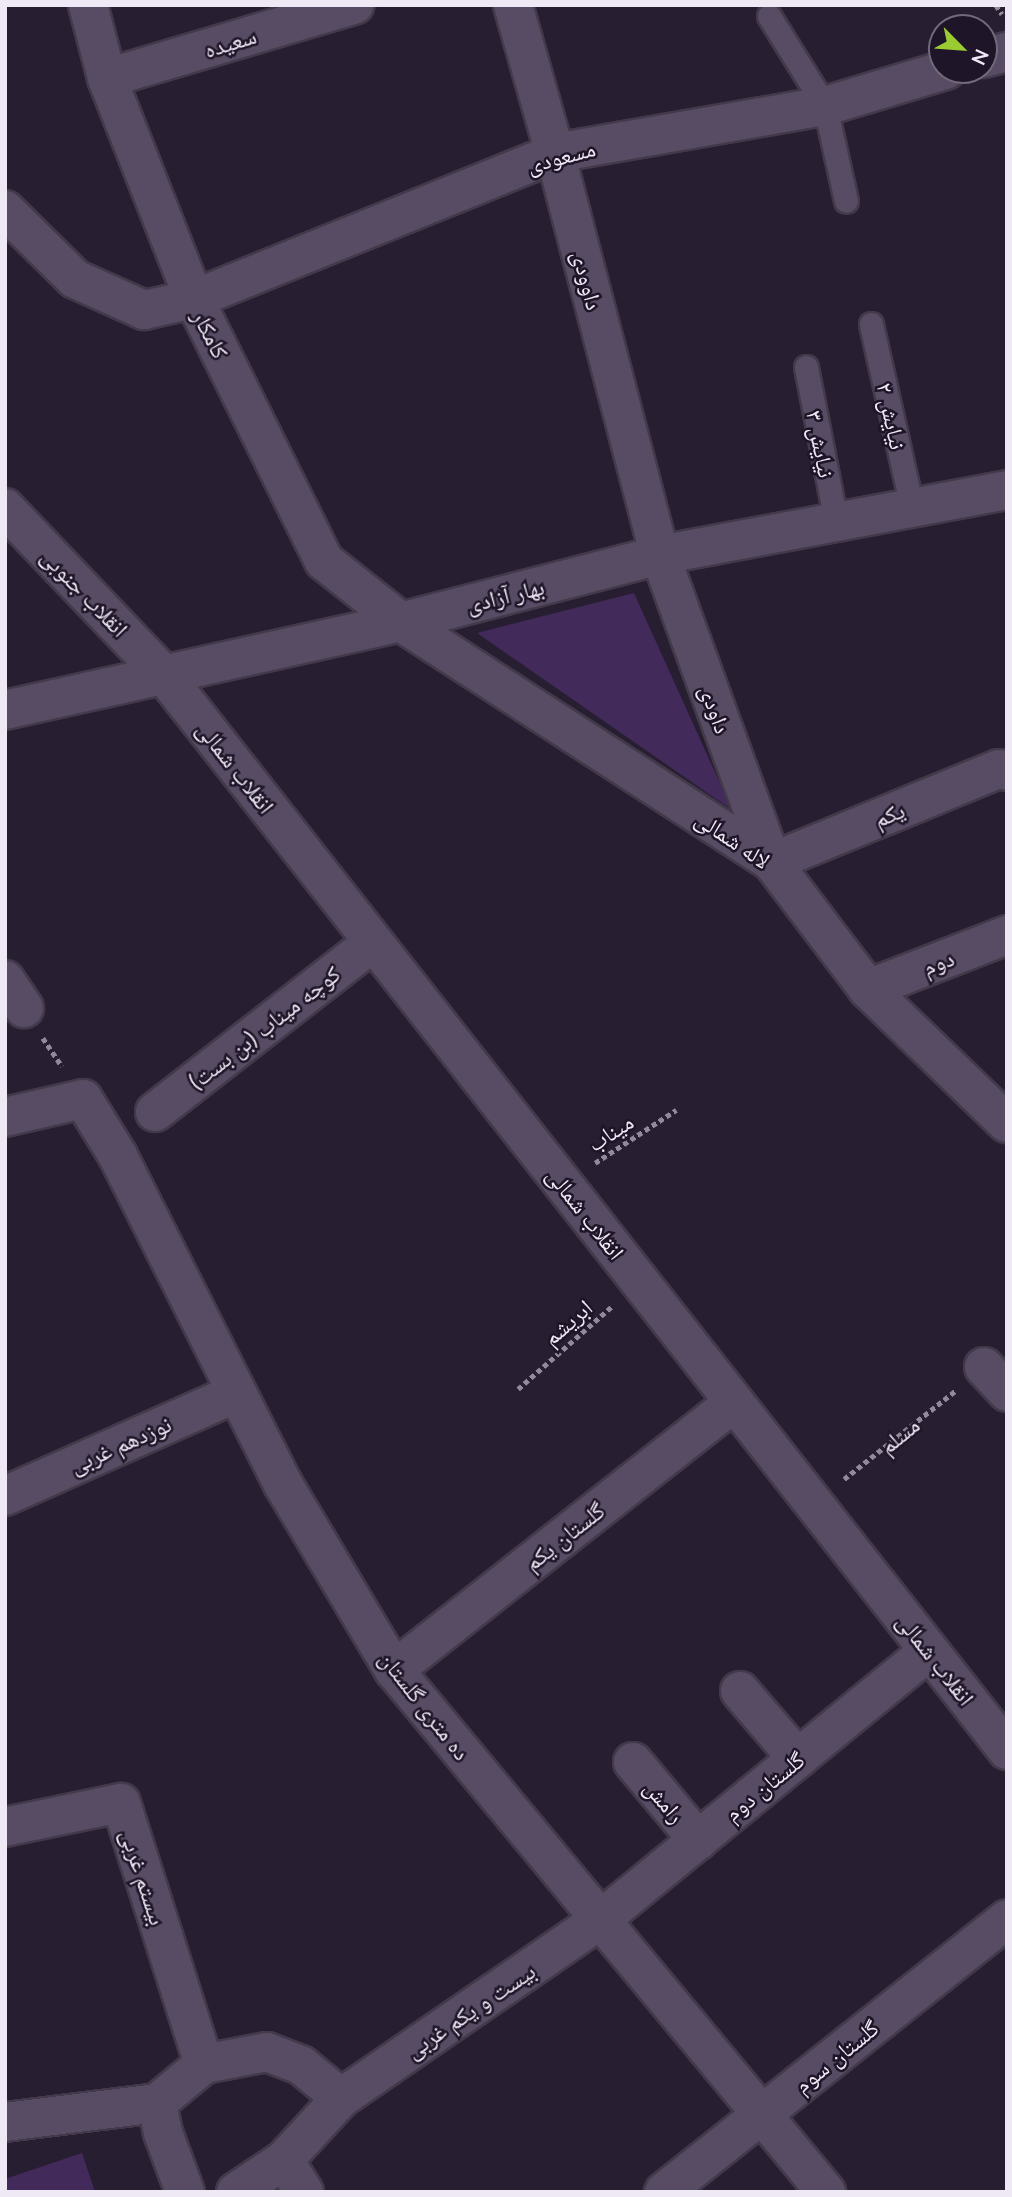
<!DOCTYPE html>
<meta charset="utf-8">
<style>
body{margin:0}
#map{position:relative;width:1012px;height:2197px;overflow:hidden;background:#281e32;font-family:Lato,"Noto Naskh Arabic",sans-serif}
div>[style]{position:absolute}
.green>*{inset:0;background:#422a5a}
.path>*{height:4.5px;margin-top:-2.25px;transform-origin:0;background:repeating-linear-gradient(90deg,#928a9a 0 5px,transparent 0 8.5px)}
.roads{filter:drop-shadow(2px 0 #423a4a) drop-shadow(-2px 0 #423a4a) drop-shadow(0 2px #423a4a) drop-shadow(0 -2px #423a4a)}
.service>*{height:23px;margin:-11.5px;padding:0 11.5px;transform-origin:11.5px;border-radius:11.5px;background:#574c63}
.minor>*{height:38px;margin:-19px;padding:0 19px;transform-origin:19px;border-radius:19px;background:#574c63}
span{translate:-50% -50%;white-space:nowrap;text-align:center;line-height:1.15;-webkit-text-stroke:5px #1e1528;paint-order:stroke}
.street-label{font-size:23px;color:#efe9f6}
.frame{position:absolute;inset:0;border:7px solid #efe9f6;pointer-events:none}
.north{position:absolute;left:928px;top:14px;width:70px;height:70px;box-sizing:border-box;background:#1e1528;border:2px solid #726a7a;border-radius:50%;rotate:115deg;font-size:19px;font-weight:700;line-height:28px;text-align:center;color:#efe9f6}
.north::after{content:'';display:block;margin:auto;width:24px;height:32px;background:#9bcb33;clip-path:polygon(50% 0,100% 100%,50% 72%,0 100%)}
</style>
<div id="map">
<div class="green">
<i style="clip-path:polygon(634px 593px,732px 810px,477px 633px)"></i>
<i style="clip-path:polygon(82px 2153px,95px 2192px,5px 2192px,5px 2179px)"></i>
</div>
<div class="path">
<i style="left:996px;top:5px;width:11px;rotate:56deg"></i>
<i style="left:43px;top:1038px;width:34px;rotate:56deg"></i>
<i style="left:595px;top:1163px;width:97px;rotate:-33.2deg"></i>
<i style="left:518px;top:1389px;width:125px;rotate:-41.4deg"></i>
<i style="left:844px;top:1479px;width:142px;rotate:-38.4deg"></i>
</div>
<div class="roads">
<div class="service">
<i style="left:769px;top:16px;width:106px;rotate:58.1deg"></i>
<i style="left:825px;top:106px;width:97px;rotate:77.5deg"></i>
<i style="left:871px;top:324px;width:189px;rotate:77.4deg"></i>
<i style="left:806px;top:367px;width:158px;rotate:79deg"></i>
</div>
<div class="minor">
<i style="left:88px;top:5px;width:75px;rotate:75.4deg"></i>
<i style="left:107px;top:78px;width:238px;rotate:68.5deg"></i>
<i style="left:194px;top:299px;width:292px;rotate:63.6deg"></i>
<i style="left:324px;top:561px;width:98px;rotate:38.4deg"></i>
<i style="left:401px;top:622px;width:442px;rotate:32.9deg"></i>
<i style="left:772px;top:862px;width:159px;rotate:52.9deg"></i>
<i style="left:868px;top:989px;width:193px;rotate:44deg"></i>
<i style="left:513px;top:5px;width:154px;rotate:74.2deg"></i>
<i style="left:555px;top:153px;width:415px;rotate:75.4deg"></i>
<i style="left:660px;top:555px;width:327px;rotate:70deg"></i>
<i style="left:984px;top:58px;width:24px;rotate:-15deg"></i>
<i style="left:107px;top:78px;width:258px;rotate:-16.5deg"></i>
<i style="left:5px;top:210px;width:98px;rotate:44.6deg"></i>
<i style="left:75px;top:279px;width:76px;rotate:24.2deg"></i>
<i style="left:144px;top:310px;width:51px;rotate:-12.4deg"></i>
<i style="left:194px;top:299px;width:389px;rotate:-22deg"></i>
<i style="left:555px;top:153px;width:274px;rotate:-9.9deg"></i>
<i style="left:825px;top:106px;width:126px;rotate:-16.6deg"></i>
<i style="left:5px;top:508px;width:232px;rotate:46.4deg"></i>
<i style="left:165px;top:676px;width:1365px;rotate:51.9deg"></i>
<i style="left:5px;top:710px;width:406px;rotate:-12.5deg"></i>
<i style="left:401px;top:622px;width:268px;rotate:-14.5deg"></i>
<i style="left:660px;top:555px;width:353px;rotate:-10.6deg"></i>
<i style="left:772px;top:862px;width:245px;rotate:-22.3deg"></i>
<i style="left:999px;top:769px;width:8px;rotate:14deg"></i>
<i style="left:5px;top:980px;width:34px;rotate:56deg"></i>
<i style="left:868px;top:989px;width:149px;rotate:-21.2deg"></i>
<i style="left:155px;top:1112px;width:276px;rotate:-37.9deg"></i>
<i style="left:5px;top:1117px;width:80px;rotate:-13deg"></i>
<i style="left:83px;top:1099px;width:67px;rotate:58.4deg"></i>
<i style="left:118px;top:1156px;width:367px;rotate:63.3deg"></i>
<i style="left:283px;top:1484px;width:217px;rotate:59.2deg"></i>
<i style="left:394px;top:1670px;width:678px;rotate:50.39deg"></i>
<i style="left:984px;top:1367px;width:34px;rotate:47deg"></i>
<i style="left:5px;top:1496px;width:253px;rotate:-24deg"></i>
<i style="left:394px;top:1670px;width:433px;rotate:-38.2deg"></i>
<i style="left:740px;top:1691px;width:89px;rotate:49.5deg"></i>
<i style="left:633px;top:1762px;width:102px;rotate:50.2deg"></i>
<i style="left:5px;top:1827px;width:118px;rotate:-11.7deg"></i>
<i style="left:121px;top:1803px;width:274px;rotate:72.4deg"></i>
<i style="left:5px;top:2122px;width:153px;rotate:-7.1deg"></i>
<i style="left:284px;top:2160px;width:38px;rotate:58deg"></i>
<i style="left:185px;top:2192px;width:63px;rotate:-110.4deg"></i>
<i style="left:163px;top:2133px;width:31px;rotate:-101deg"></i>
<i style="left:157px;top:2103px;width:61px;rotate:-39.7deg"></i>
<i style="left:204px;top:2064px;width:64px;rotate:-10.8deg"></i>
<i style="left:267px;top:2052px;width:36px;rotate:21deg"></i>
<i style="left:301px;top:2065px;width:52px;rotate:39.5deg"></i>
<i style="left:236px;top:2192px;width:58px;rotate:-33.7deg"></i>
<i style="left:284px;top:2160px;width:84px;rotate:-47.4deg"></i>
<i style="left:341px;top:2098px;width:313px;rotate:-34.5deg"></i>
<i style="left:599px;top:1921px;width:426px;rotate:-39.3deg"></i>
<i style="left:664px;top:2192px;width:438px;rotate:-38.5deg"></i>
</div>
</div>
<div class="street-label">
<span style="left:230px;top:42px;rotate:-17deg">سعیده</span>
<span style="left:561px;top:156px;rotate:-15deg">مسعودی</span>
<span style="left:588px;top:280px;rotate:75deg">داوودی</span>
<span style="left:211px;top:334px;rotate:63deg">کامکار</span>
<span style="left:892px;top:416px;rotate:78deg">نیایش ۲</span>
<span style="left:821px;top:444px;rotate:79deg">نیایش ۳</span>
<span style="left:85px;top:592px;rotate:46deg">انقلاب جنوبی</span>
<span style="left:505px;top:595px;rotate:-14deg">بهار آزادی</span>
<span style="left:716px;top:709px;rotate:70deg">داودی</span>
<span style="left:236px;top:767px;rotate:52deg">انقلاب شمالی</span>
<span style="left:889px;top:814px;rotate:-22deg">یکم</span>
<span style="left:733px;top:839px;rotate:34deg">لاله شمالی</span>
<span style="left:938px;top:962px;rotate:-21deg">دوم</span>
<span style="left:264px;top:1027px;rotate:-38deg">کوچه میناب (بن بست)</span>
<span style="left:610px;top:1132px;rotate:-33deg">میناب</span>
<span style="left:586px;top:1213px;rotate:52deg">انقلاب شمالی</span>
<span style="left:567px;top:1322px;rotate:-41deg">ابریشم</span>
<span style="left:899px;top:1435px;rotate:-39deg">مسلم</span>
<span style="left:120px;top:1444px;rotate:-24deg">نوزدهم غربی</span>
<span style="left:564px;top:1536px;rotate:-38deg">گلستان یکم</span>
<span style="left:936px;top:1659px;rotate:52deg">انقلاب شمالی</span>
<span style="left:425px;top:1705px;rotate:52deg">ده متری گلستان</span>
<span style="left:764px;top:1786px;rotate:-39deg">گلستان دوم</span>
<span style="left:665px;top:1801px;rotate:50deg">رامش</span>
<span style="left:144px;top:1877px;rotate:72deg">بیستم غربی</span>
<span style="left:470px;top:2010px;rotate:-34deg">بیست و یکم غربی</span>
<span style="left:836px;top:2056px;rotate:-39deg">گلستان سوم</span>
</div>
<div class="frame"></div>
<div class="north">N</div>
</div>
